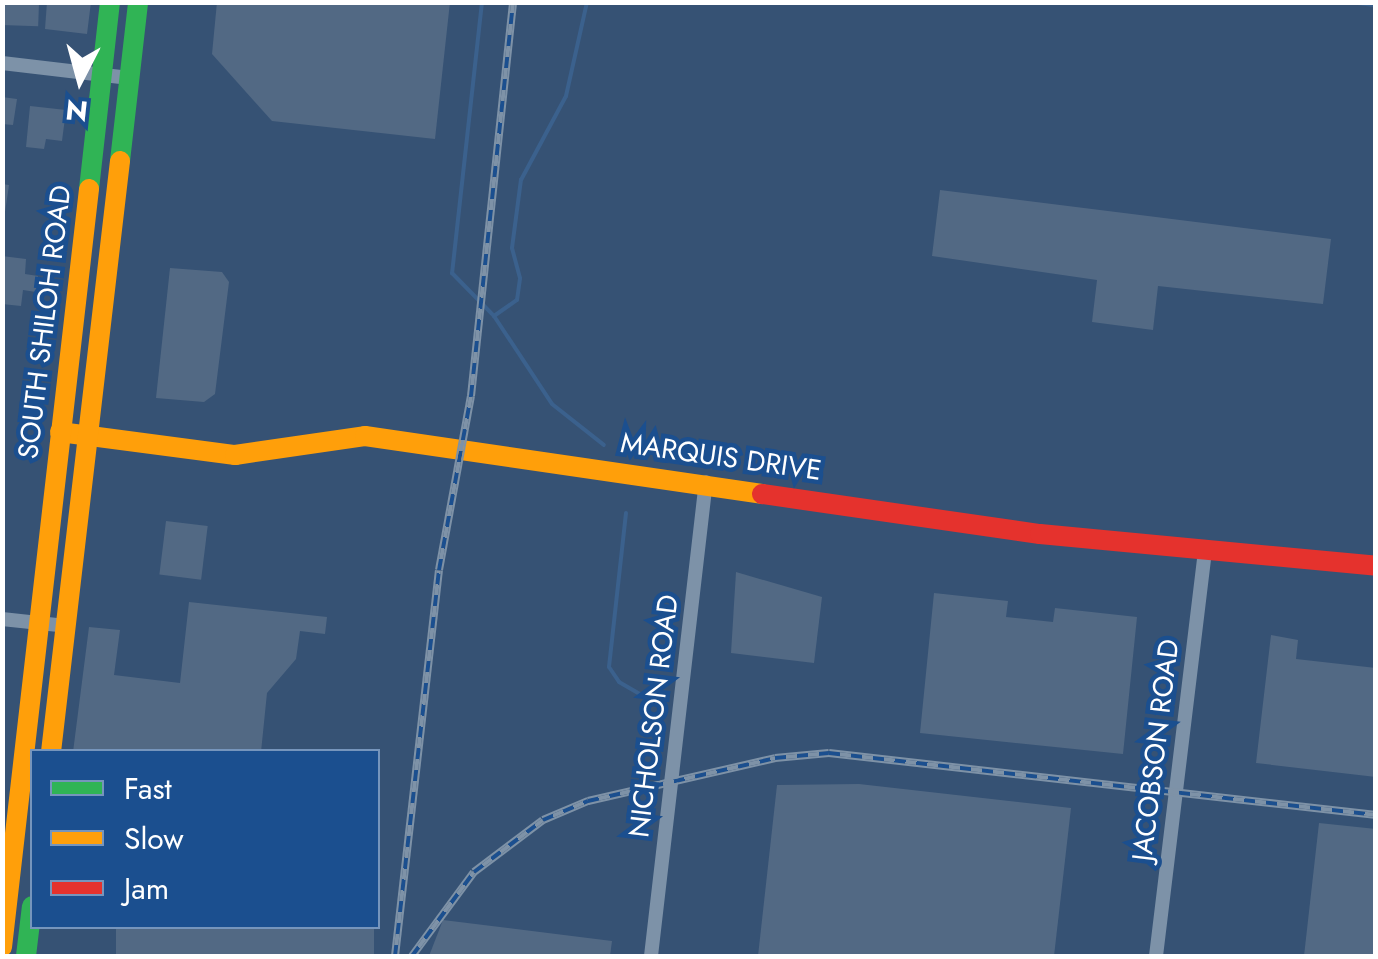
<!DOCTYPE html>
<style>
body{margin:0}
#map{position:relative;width:1378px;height:959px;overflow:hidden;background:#365274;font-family:Jost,sans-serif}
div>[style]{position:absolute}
.stream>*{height:4px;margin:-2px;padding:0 2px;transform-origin:2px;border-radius:2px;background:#3b618d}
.building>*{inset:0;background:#526984;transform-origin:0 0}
.street>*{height:14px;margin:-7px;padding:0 7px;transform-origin:7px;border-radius:7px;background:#7d92a8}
.fast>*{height:20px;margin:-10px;padding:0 10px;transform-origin:10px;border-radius:10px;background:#30b455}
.slow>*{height:20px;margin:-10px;padding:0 10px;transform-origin:10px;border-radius:10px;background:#ff9f0a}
.jam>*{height:20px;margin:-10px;padding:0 10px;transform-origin:10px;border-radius:10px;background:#e5322d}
.rail>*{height:8px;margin-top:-4px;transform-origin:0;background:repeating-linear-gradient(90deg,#1b4f8f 0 11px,#7e92a7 0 22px);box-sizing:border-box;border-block:2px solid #7e92a7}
span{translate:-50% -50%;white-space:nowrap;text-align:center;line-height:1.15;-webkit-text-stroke:9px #1b4f8f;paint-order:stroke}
.street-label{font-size:28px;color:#fff}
.frame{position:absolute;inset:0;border:5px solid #fff;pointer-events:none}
.legend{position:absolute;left:30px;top:749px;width:350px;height:180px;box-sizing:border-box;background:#1b4f8f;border:2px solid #7695bc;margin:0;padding:12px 18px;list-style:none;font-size:30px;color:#fff}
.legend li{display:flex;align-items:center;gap:20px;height:50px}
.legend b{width:50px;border:2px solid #7695bc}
.north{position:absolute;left:30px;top:30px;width:100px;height:100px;-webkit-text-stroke:8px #1b4f8f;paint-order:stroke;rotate:186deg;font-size:28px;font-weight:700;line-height:40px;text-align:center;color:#fff}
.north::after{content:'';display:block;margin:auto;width:35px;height:45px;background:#fff;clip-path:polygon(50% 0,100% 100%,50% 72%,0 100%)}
</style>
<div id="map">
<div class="stream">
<i style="left:482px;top:2px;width:273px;rotate:96.3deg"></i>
<i style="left:452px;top:273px;width:60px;rotate:45.7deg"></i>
<i style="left:494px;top:316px;width:105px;rotate:56.6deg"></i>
<i style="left:552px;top:404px;width:66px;rotate:38.3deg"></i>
<i style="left:1350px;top:2px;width:26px;rotate:7deg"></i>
<i style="left:494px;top:316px;width:28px;rotate:-35deg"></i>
<i style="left:517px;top:300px;width:22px;rotate:-82deg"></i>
<i style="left:520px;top:278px;width:31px;rotate:-105deg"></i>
<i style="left:512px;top:248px;width:69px;rotate:-82.5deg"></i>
<i style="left:521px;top:180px;width:95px;rotate:-61.8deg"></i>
<i style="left:566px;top:96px;width:96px;rotate:-77.4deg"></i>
<i style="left:626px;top:513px;width:155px;rotate:96.3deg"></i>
<i style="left:609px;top:667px;width:18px;rotate:56deg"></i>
<i style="left:619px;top:682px;width:34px;rotate:30deg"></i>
</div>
<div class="building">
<i style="left:2px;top:2px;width:37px;height:23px;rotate:2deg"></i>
<i style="clip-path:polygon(47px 2px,91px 2px,87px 34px,45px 29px)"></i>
<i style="clip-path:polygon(217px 2px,450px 2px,435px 139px,272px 121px,212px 54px)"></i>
<i style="clip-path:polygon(2px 97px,17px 99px,13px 125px,2px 124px)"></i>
<i style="clip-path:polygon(30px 106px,66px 110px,62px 141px,46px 139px,44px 149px,26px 147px)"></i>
<i style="clip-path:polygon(2px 184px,9px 185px,5px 212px,2px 212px)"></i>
<i style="clip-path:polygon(940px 190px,1331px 239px,1323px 304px,1158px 286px,1153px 330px,1092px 322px,1097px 280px,932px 256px)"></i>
<i style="clip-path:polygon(2px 256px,26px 259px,25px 274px,38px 276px,36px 292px,23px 290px,21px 306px,2px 304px)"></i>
<i style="clip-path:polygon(170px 268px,222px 272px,229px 282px,215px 394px,204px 402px,156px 398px)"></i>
<i style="left:166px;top:521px;width:42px;height:54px;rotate:7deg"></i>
<i style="clip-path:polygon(736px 572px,822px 597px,814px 663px,731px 653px)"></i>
<i style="clip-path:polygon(934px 593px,1008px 601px,1006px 617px,1053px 622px,1055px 608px,1137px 617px,1123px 754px,920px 733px)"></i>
<i style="clip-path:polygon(189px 602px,327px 617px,325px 634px,300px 631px,296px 659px,267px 693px,261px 752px,73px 752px,89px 627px,120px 630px,114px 675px,180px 683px)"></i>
<i style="clip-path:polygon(1271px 635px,1298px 640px,1296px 659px,1376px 668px,1376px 777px,1256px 763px)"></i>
<i style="clip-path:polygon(859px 784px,1071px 808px,1054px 956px,758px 956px,777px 785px)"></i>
<i style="clip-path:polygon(1319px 823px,1376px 829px,1376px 956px,1304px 956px)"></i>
<i style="clip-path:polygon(443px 920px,612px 941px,610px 956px,429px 956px)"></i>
<i style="left:116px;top:926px;width:258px;height:30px"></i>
</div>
<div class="street">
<i style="left:2px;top:63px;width:128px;rotate:6.7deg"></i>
<i style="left:2px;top:619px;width:64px;rotate:6.2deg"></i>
<i style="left:651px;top:956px;width:477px;rotate:-83.4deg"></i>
<i style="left:1156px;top:956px;width:409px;rotate:-83.1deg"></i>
</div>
<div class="fast">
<i style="left:120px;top:161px;width:160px;rotate:-83.5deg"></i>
<i style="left:89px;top:189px;width:188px;rotate:-83.6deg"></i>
<i style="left:26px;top:956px;width:50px;rotate:-83.2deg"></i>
</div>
<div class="slow">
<i style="left:60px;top:432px;width:177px;rotate:7.5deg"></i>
<i style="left:235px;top:455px;width:131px;rotate:-8.3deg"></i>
<i style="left:365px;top:436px;width:401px;rotate:8.3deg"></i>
<i style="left:51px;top:752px;width:595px;rotate:-83.34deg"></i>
<i style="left:2px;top:947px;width:763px;rotate:-83.45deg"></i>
</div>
<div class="jam">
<i style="left:762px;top:494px;width:281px;rotate:8.2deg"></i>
<i style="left:1040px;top:534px;width:338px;rotate:5.4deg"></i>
</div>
<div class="rail">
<i style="left:395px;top:956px;width:388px;rotate:-83.5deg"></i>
<i style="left:439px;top:570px;width:177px;rotate:-79.6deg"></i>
<i style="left:471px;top:396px;width:396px;rotate:-83.9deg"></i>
<i style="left:412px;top:956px;width:104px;rotate:-53.6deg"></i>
<i style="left:474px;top:872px;width:86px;rotate:-37deg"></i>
<i style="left:543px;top:820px;width:49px;rotate:-22.9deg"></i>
<i style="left:588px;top:801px;width:192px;rotate:-12.9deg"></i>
<i style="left:775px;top:758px;width:54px;rotate:-5.3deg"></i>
<i style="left:829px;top:753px;width:551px;rotate:6.47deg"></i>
</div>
<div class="street-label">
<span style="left:45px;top:322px;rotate:-83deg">SOUTH SHILOH ROAD</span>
<span style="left:721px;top:457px;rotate:8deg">MARQUIS DRIVE</span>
<span style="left:654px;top:716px;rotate:-83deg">NICHOLSON ROAD</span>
<span style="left:1156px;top:750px;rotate:-83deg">JACOBSON ROAD</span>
</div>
<div class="frame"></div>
<ul class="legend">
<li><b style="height:12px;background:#30b455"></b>Fast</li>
<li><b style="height:12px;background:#ff9f0a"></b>Slow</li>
<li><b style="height:12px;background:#e5322d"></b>Jam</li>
</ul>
<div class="north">N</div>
</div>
